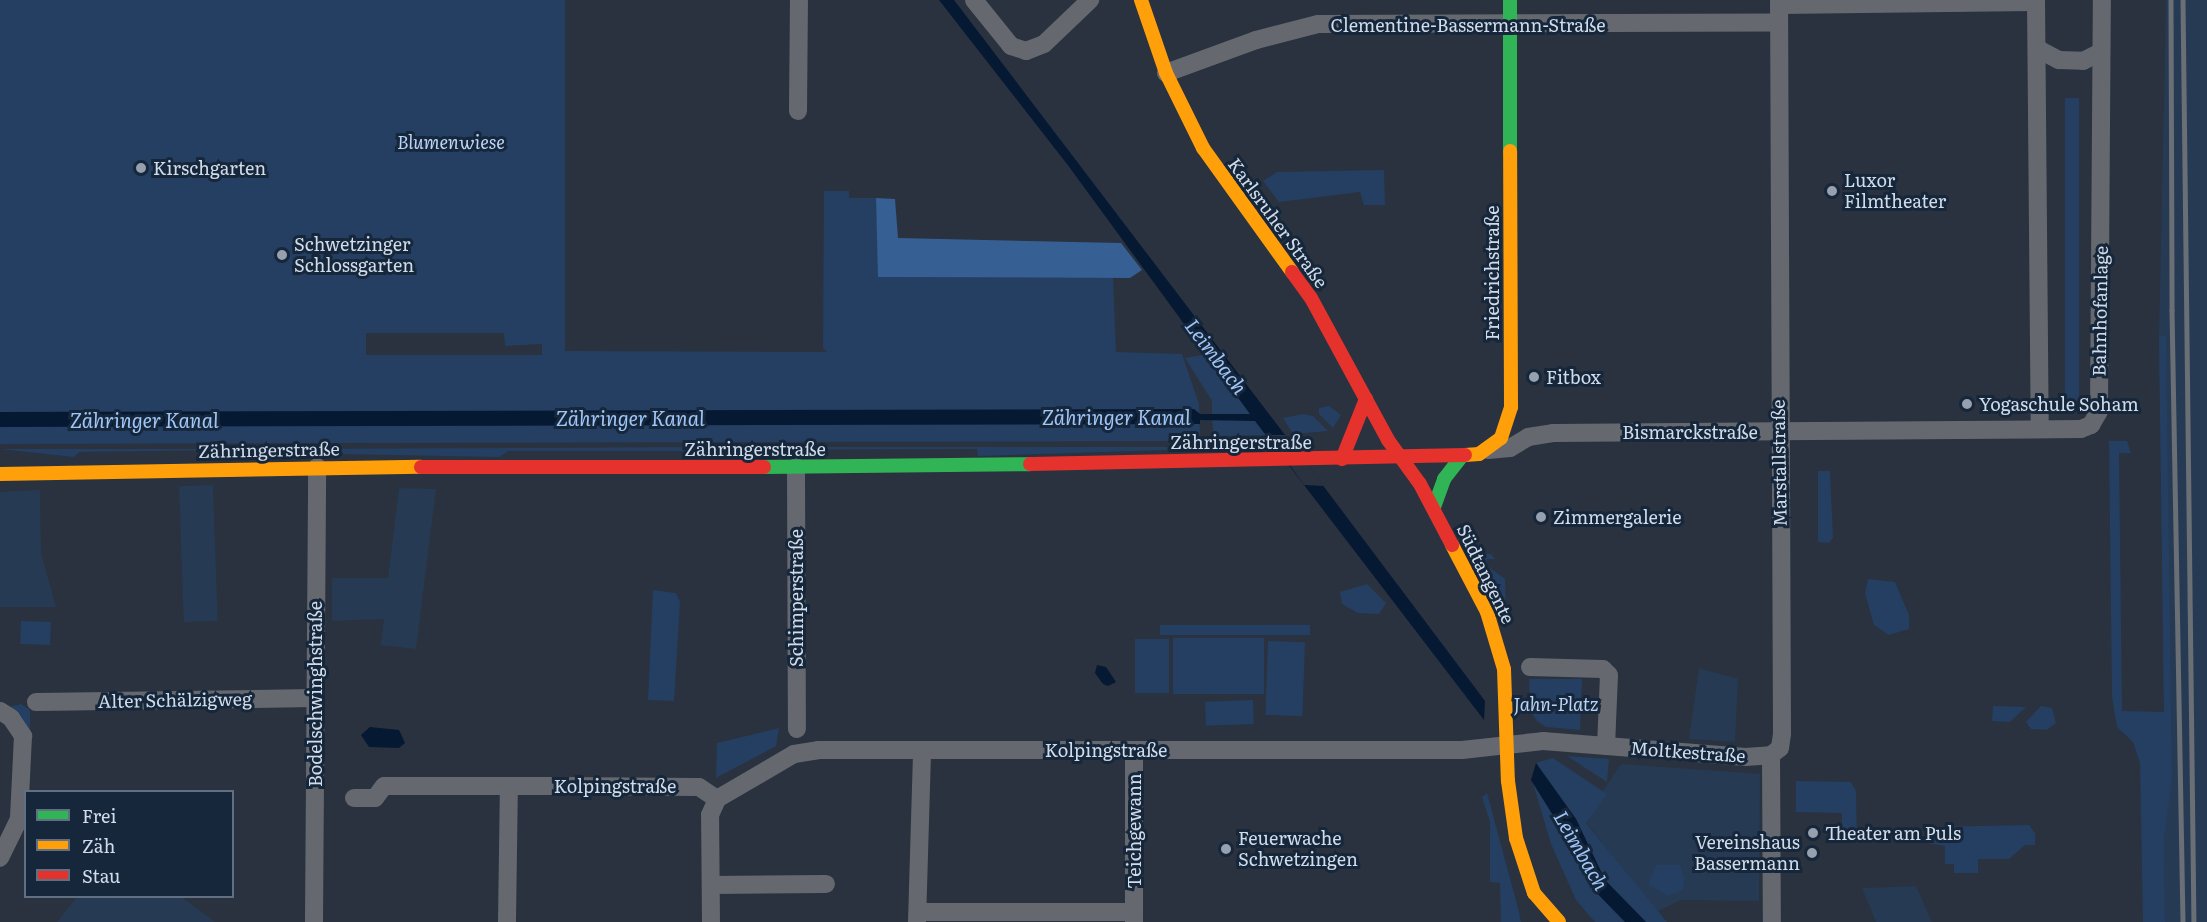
<!DOCTYPE html>
<meta charset="utf-8">
<style>
body{margin:0}
#map{position:relative;width:2207px;height:922px;overflow:hidden;background:#29323e;font-family:Literata,serif}
div>[style]{position:absolute}
.built>*{inset:0;background:#263a53;transform-origin:0 0}
.green>*{inset:0;background:#243f61;transform-origin:0 0}
.forest>*{inset:0;background:#365f93}
.water>*{inset:0;background:#051933}
.pier>*{inset:0;background:#29323e}
.street>*{height:18px;margin:-9px;padding:0 9px;transform-origin:9px;border-radius:9px;background:#65696f}
.fast>*{height:14px;margin:-7px;padding:0 7px;transform-origin:7px;border-radius:7px;background:#30b455}
.slow>*{height:14px;margin:-7px;padding:0 7px;transform-origin:7px;border-radius:7px;background:#ff9f0a}
.jam>*{height:14px;margin:-7px;padding:0 7px;transform-origin:7px;border-radius:7px;background:#e5322d}
.rail>*{height:4.5px;margin:-2.25px;padding:0 2.25px;transform-origin:2.25px;border-radius:2.25px;background:#6a6e75}
.dots>*{width:16px;height:16px;translate:-50% -50%;box-sizing:border-box;border:3px solid #16273c;border-radius:50%}
span{translate:-50% -50%;white-space:nowrap;text-align:center;line-height:1.15;-webkit-text-stroke:6px #16273c;paint-order:stroke}
.street-label{font-size:18px;color:#d1dcea}
.park-label{font-size:18px;color:#bad4f6;font-style:italic}
.poi-label{font-size:18px;color:#d1dcea}
.left{translate:0 -50%;text-align:left}
.right{translate:-100% -50%;text-align:right}
.water-label{font-size:20px;color:#a0c6f8;font-style:italic}
.legend{position:absolute;left:24px;top:790px;width:210px;height:108px;box-sizing:border-box;background:#16273c;border:2px solid #616f82;margin:0;padding:8px 10px;list-style:none;font-size:18px;color:#d1dcea}
.legend li{display:flex;align-items:center;gap:12px;height:30px}
.legend b{width:30px;border:2px solid #616f82}
</style>
<div id="map">
<div class="built">
<i style="clip-path:polygon(2166px 0,2207px 0,2207px 922px,2158px 922px,2164px 712px,2159px 336px)"></i>
<i style="left:213px;top:485px;width:136px;height:34px;rotate:88deg"></i>
<i style="clip-path:polygon(399px 488px,436px 489px,416px 649px,381px 645px,384px 619px,332px 621px,332px 578px,388px 578px)"></i>
<i style="clip-path:polygon(40px 490px,41px 553px,56px 607px,0 607px,0 492px)"></i>
<i style="clip-path:polygon(1699px 668px,1738px 679px,1735px 742px,1689px 739px)"></i>
<i style="clip-path:polygon(1621px 764px,1760px 774px,1759px 901px,1681px 900px,1656px 912px,1584px 819px)"></i>
<i style="clip-path:polygon(1916px 886px,1932px 922px,1876px 922px,1862px 888px)"></i>
<i style="clip-path:polygon(77px 897px,182px 897px,215px 922px,57px 922px)"></i>
</div>
<div class="green">
<i style="clip-path:polygon(evenodd,0 0,565px 0,565px 351px,827px 352px,823px 348px,824px 191px,849px 191px,849px 198px,876px 198px,879px 277px,1113px 278px,1116px 352px,1182px 354px,1199px 404px,1200px 437px,1183px 441px,0 444px,0 0,366px 333px,504px 333px,505px 346px,542px 344px,542px 355px,366px 355px,366px 333px)"></i>
<i style="left:2065px;top:98px;width:14px;height:303px"></i>
<i style="clip-path:polygon(1384px 170px,1385px 205px,1364px 205px,1360px 192px,1279px 202px,1263px 181px,1277px 172px)"></i>
<i style="clip-path:polygon(2159px 336px,2166px 336px,2172px 778px,2164px 840px,2165px 922px,2143px 922px,2140px 763px,2133px 742px,2117px 727px,2112px 697px,2109px 441px,2127px 441px,2131px 453px,2119px 453px,2122px 711px,2164px 712px)"></i>
<i style="clip-path:polygon(1208px 354px,1250px 414px,1212px 414px,1212px 401px,1185px 358px)"></i>
<i style="clip-path:polygon(1329px 406px,1341px 415px,1333px 428px,1319px 414px,1319px 408px)"></i>
<i style="clip-path:polygon(1303px 414px,1313px 416px,1328px 431px,1293px 434px,1283px 418px)"></i>
<i style="clip-path:polygon(1212px 420px,1255px 420px,1268px 435px,1214px 436px)"></i>
<i style="clip-path:polygon(687px 447px,688px 451px,509px 451px,499px 457px,282px 453px,285px 449px)"></i>
<i style="clip-path:polygon(720px 447px,1167px 447px,1167px 450px,978px 456px,977px 449px,717px 450px)"></i>
<i style="clip-path:polygon(0 449px,270px 449px,274px 454px,235px 454px,231px 450px,79px 452px,74px 457px)"></i>
<i style="clip-path:polygon(1818px 471px,1830px 471px,1833px 538px,1829px 543px,1818px 542px)"></i>
<i style="clip-path:polygon(1476px 554px,1491px 554px,1495px 559px,1487px 559px,1486px 565px,1505px 579px,1506px 613px)"></i>
<i style="clip-path:polygon(1868px 579px,1895px 582px,1909px 615px,1909px 629px,1889px 635px,1874px 625px,1865px 593px)"></i>
<i style="clip-path:polygon(1367px 584px,1386px 603px,1379px 614px,1358px 613px,1342px 604px,1340px 592px)"></i>
<i style="clip-path:polygon(653px 590px,676px 593px,680px 602px,674px 701px,648px 700px)"></i>
<i style="left:21px;top:621px;width:30px;height:23px;rotate:2deg"></i>
<i style="left:1310px;top:625px;width:10px;height:150px;rotate:90deg"></i>
<i style="left:1264px;top:638px;width:56px;height:91px;rotate:90deg"></i>
<i style="left:1135px;top:639px;width:34px;height:54px"></i>
<i style="left:1268px;top:641px;width:37px;height:74px;rotate:2deg"></i>
<i style="clip-path:polygon(1529px 679px,1582px 679px,1580px 730px,1546px 727px,1537px 721px,1530px 711px)"></i>
<i style="left:1253px;top:700px;width:24px;height:48px;rotate:88deg"></i>
<i style="clip-path:polygon(21px 704px,30px 710px,30px 734px,9px 707px)"></i>
<i style="clip-path:polygon(1993px 706px,2026px 707px,2010px 722px,1992px 721px)"></i>
<i style="clip-path:polygon(2041px 706px,2052px 708px,2056px 723px,2047px 730px,2031px 729px,2026px 722px)"></i>
<i style="clip-path:polygon(779px 728px,776px 746px,716px 778px,717px 743px)"></i>
<i style="clip-path:polygon(1567px 756px,1609px 759px,1607px 782px)"></i>
<i style="clip-path:polygon(1553px 758px,1607px 794px,1586px 823px,1667px 922px,1646px 922px,1605px 880px,1576px 819px,1536px 763px)"></i>
<i style="clip-path:polygon(1796px 781px,1851px 782px,1856px 791px,1857px 841px,1842px 841px,1842px 813px,1796px 812px)"></i>
<i style="clip-path:polygon(1533px 783px,1569px 841px,1591px 887px,1625px 922px,1595px 922px,1576px 900px,1551px 844px)"></i>
<i style="clip-path:polygon(1487px 793px,1519px 912px,1521px 922px,1501px 922px,1500px 883px,1490px 882px,1490px 822px,1482px 797px)"></i>
<i style="clip-path:polygon(2029px 825px,2035px 833px,2035px 845px,2025px 845px,2009px 859px,1978px 859px,1978px 873px,1954px 873px,1954px 864px,1945px 864px,1945px 846px,1927px 843px,1926px 827px)"></i>
<i style="clip-path:polygon(1656px 865px,1680px 865px,1684px 878px,1683px 890px,1668px 896px,1648px 884px)"></i>
</div>
<div class="forest">
<i style="clip-path:polygon(876px 198px,895px 199px,898px 238px,1121px 243px,1142px 270px,1130px 278px,878px 277px)"></i>
</div>
<div class="water">
<i style="clip-path:polygon(939px 0,954px 0,1285px 435px,1485px 701px,1484px 720px,1255px 421px,1200px 420px,1200px 424px,0 427px,0 412px,1194px 409px,1200px 414px,1250px 414px,1067px 164px)"></i>
<i style="clip-path:polygon(1097px 665px,1106px 667px,1116px 682px,1108px 686px,1103px 684px,1095px 673px)"></i>
<i style="clip-path:polygon(370px 727px,399px 730px,405px 743px,399px 748px,369px 747px,361px 735px)"></i>
<i style="clip-path:polygon(1536px 763px,1576px 819px,1605px 880px,1646px 922px,1625px 922px,1591px 887px,1569px 841px,1531px 780px)"></i>
</div>
<div class="pier">
<i style="clip-path:polygon(1268px 435px,1285px 435px,1324px 486px,1304px 485px)"></i>
</div>
<div class="street">
<i style="left:974px;top:0;width:59px;rotate:51.2deg"></i>
<i style="left:1011px;top:46px;width:16px;rotate:18deg"></i>
<i style="left:1026px;top:51px;width:19px;rotate:-21deg"></i>
<i style="left:1044px;top:44px;width:64px;rotate:-43.7deg"></i>
<i style="left:2036px;top:0;width:429px;rotate:89.5deg"></i>
<i style="left:1779px;top:5px;width:257px;rotate:-0.7deg"></i>
<i style="left:2038px;top:49px;width:24px;rotate:28deg"></i>
<i style="left:2059px;top:60px;width:24px;rotate:2deg"></i>
<i style="left:2083px;top:61px;width:20px;rotate:-27deg"></i>
<i style="left:1166px;top:73px;width:96px;rotate:-20.1deg"></i>
<i style="left:1256px;top:40px;width:64px;rotate:-14.5deg"></i>
<i style="left:1318px;top:24px;width:461px;rotate:-0.2deg"></i>
<i style="left:798px;top:111px;width:111px;rotate:-89.5deg"></i>
<i style="left:1488px;top:450px;width:22px;rotate:-5deg"></i>
<i style="left:1510px;top:448px;width:21px;rotate:-31deg"></i>
<i style="left:1528px;top:437px;width:25px;rotate:-9deg"></i>
<i style="left:1553px;top:433px;width:528px;rotate:-0.43deg"></i>
<i style="left:2081px;top:429px;width:11px;rotate:-22deg"></i>
<i style="left:2091px;top:425px;width:16px;rotate:-60deg"></i>
<i style="left:2099px;top:411px;width:411px;rotate:-89.6deg"></i>
<i style="left:796px;top:467px;width:262px;rotate:89.8deg"></i>
<i style="left:1530px;top:667px;width:73px;rotate:1.6deg"></i>
<i style="left:1603px;top:669px;width:8px;rotate:45deg"></i>
<i style="left:1609px;top:675px;width:71px;rotate:92.4deg"></i>
<i style="left:36px;top:702px;width:278px;rotate:-0.8deg"></i>
<i style="left:0;top:711px;width:13px;rotate:32deg"></i>
<i style="left:11px;top:718px;width:22px;rotate:56deg"></i>
<i style="left:23px;top:736px;width:83px;rotate:92.8deg"></i>
<i style="left:19px;top:819px;width:43px;rotate:116deg"></i>
<i style="left:1134px;top:750px;width:172px;rotate:90deg"></i>
<i style="left:1771px;top:755px;width:11px;rotate:-38deg"></i>
<i style="left:1780px;top:748px;width:14px;rotate:-82deg"></i>
<i style="left:1782px;top:734px;width:734px;rotate:-90.23deg"></i>
<i style="left:1771px;top:755px;width:167px;rotate:89.7deg"></i>
<i style="left:354px;top:798px;width:21px"></i>
<i style="left:375px;top:798px;width:15px;rotate:-53deg"></i>
<i style="left:384px;top:786px;width:175px"></i>
<i style="left:559px;top:786px;width:140px;rotate:0.4deg"></i>
<i style="left:699px;top:787px;width:22px;rotate:34deg"></i>
<i style="left:711px;top:885px;width:115px;rotate:-0.5deg"></i>
<i style="left:918px;top:912px;width:216px"></i>
<i style="left:314px;top:922px;width:455px;rotate:-89.6deg"></i>
<i style="left:507px;top:922px;width:136px;rotate:-89.2deg"></i>
<i style="left:711px;top:922px;width:107px;rotate:-90.5deg"></i>
<i style="left:710px;top:815px;width:17px;rotate:-66deg"></i>
<i style="left:717px;top:799px;width:89px;rotate:-30.3deg"></i>
<i style="left:794px;top:754px;width:24px;rotate:-9deg"></i>
<i style="left:818px;top:750px;width:644px"></i>
<i style="left:1462px;top:750px;width:81px;rotate:-6.3deg"></i>
<i style="left:1543px;top:741px;width:203px;rotate:4.5deg"></i>
<i style="left:1745px;top:757px;width:26px;rotate:-4deg"></i>
<i style="left:917px;top:922px;width:172px;rotate:-88.3deg"></i>
</div>
<div class="fast">
<i style="left:1510px;top:0;width:151px;rotate:90deg"></i>
<i style="left:764px;top:467px;width:266px;rotate:-0.6deg"></i>
<i style="left:1434px;top:507px;width:30px;rotate:-70deg"></i>
<i style="left:1444px;top:479px;width:29px;rotate:-52deg"></i>
</div>
<div class="slow">
<i style="left:1141px;top:0;width:77px;rotate:71.1deg"></i>
<i style="left:1166px;top:73px;width:84px;rotate:63.7deg"></i>
<i style="left:1203px;top:148px;width:153px;rotate:54.3deg"></i>
<i style="left:1465px;top:455px;width:14px;rotate:-4deg"></i>
<i style="left:1479px;top:454px;width:27px;rotate:-36deg"></i>
<i style="left:1501px;top:438px;width:33px;rotate:-72deg"></i>
<i style="left:1511px;top:407px;width:256px;rotate:-90.2deg"></i>
<i style="left:0;top:474px;width:421px;rotate:-1deg"></i>
<i style="left:1452px;top:545px;width:76px;rotate:62.4deg"></i>
<i style="left:1487px;top:612px;width:59px;rotate:73.4deg"></i>
<i style="left:1504px;top:669px;width:112px;rotate:88deg"></i>
<i style="left:1508px;top:781px;width:58px;rotate:82deg"></i>
<i style="left:1516px;top:838px;width:58px;rotate:71.9deg"></i>
<i style="left:1534px;top:893px;width:38px;rotate:49deg"></i>
</div>
<div class="jam">
<i style="left:1292px;top:272px;width:32px;rotate:54deg"></i>
<i style="left:1311px;top:298px;width:162px;rotate:61.5deg"></i>
<i style="left:1388px;top:440px;width:54px;rotate:54deg"></i>
<i style="left:1420px;top:484px;width:69px;rotate:62.3deg"></i>
<i style="left:1342px;top:459px;width:65px;rotate:-68.2deg"></i>
<i style="left:1030px;top:464px;width:435px;rotate:-1.2deg"></i>
<i style="left:421px;top:467px;width:343px"></i>
</div>
<div class="rail">
<i style="left:2171px;top:0;width:310px;rotate:89.8deg"></i>
<i style="left:2172px;top:310px;width:612px;rotate:88.97deg"></i>
<i style="left:2183px;top:0;width:922px;rotate:89.32deg"></i>
</div>
<div class="dots">
<i style="left:141px;top:168px;background:#96a0ae"></i>
<i style="left:1832px;top:191px;background:#96a0ae"></i>
<i style="left:282px;top:255px;background:#96a0ae"></i>
<i style="left:1534px;top:377px;background:#96a0ae"></i>
<i style="left:1967px;top:404px;background:#96a0ae"></i>
<i style="left:1541px;top:517px;background:#96a0ae"></i>
<i style="left:1813px;top:833px;background:#96a0ae"></i>
<i style="left:1226px;top:849px;background:#96a0ae"></i>
<i style="left:1812px;top:853px;background:#96a0ae"></i>
</div>
<div class="street-label">
<span style="left:1468px;top:25px">Clementine-Bassermann-Straße</span>
<span style="left:1278px;top:223px;rotate:54deg">Karlsruher Straße</span>
<span style="left:1492px;top:273px;rotate:-90deg">Friedrichstraße</span>
<span style="left:2100px;top:311px;rotate:-89deg">Bahnhofanlage</span>
<span style="left:1690px;top:432px">Bismarckstraße</span>
<span style="left:1241px;top:442px">Zähringerstraße</span>
<span style="left:755px;top:449px">Zähringerstraße</span>
<span style="left:269px;top:450px;rotate:-1deg">Zähringerstraße</span>
<span style="left:1779px;top:463px;rotate:-91deg">Marstallstraße</span>
<span style="left:1486px;top:574px;rotate:64deg">Südtangente</span>
<span style="left:796px;top:598px;rotate:-90deg">Schimperstraße</span>
<span style="left:315px;top:694px;rotate:-90deg">Bodelschwinghstraße</span>
<span style="left:175px;top:700px;rotate:-1deg">Alter Schälzigweg</span>
<span style="left:1106px;top:750px">Kolpingstraße</span>
<span style="left:1688px;top:752px;rotate:4deg">Moltkestraße</span>
<span style="left:615px;top:786px">Kolpingstraße</span>
<span style="left:1134px;top:831px;rotate:-90deg">Teichgewann</span>
</div>
<div class="park-label">
<span style="left:451px;top:142px">Blumenwiese</span>
<span style="left:1556px;top:704px">Jahn-Platz</span>
</div>
<div class="poi-label">
<span class="left" style="left:153px;top:168px">Kirschgarten</span>
<span class="left" style="left:1844px;top:191px">Luxor<br>Filmtheater</span>
<span class="left" style="left:294px;top:255px">Schwetzinger<br>Schlossgarten</span>
<span class="left" style="left:1546px;top:377px">Fitbox</span>
<span class="left" style="left:1979px;top:404px">Yogaschule Soham</span>
<span class="left" style="left:1553px;top:517px">Zimmergalerie</span>
<span class="left" style="left:1825px;top:833px">Theater am Puls</span>
<span class="left" style="left:1238px;top:849px">Feuerwache<br>Schwetzingen</span>
<span class="right" style="left:1800px;top:853px">Vereinshaus<br>Bassermann</span>
</div>
<div class="water-label">
<span style="left:1217px;top:356px;rotate:53deg">Leimbach</span>
<span style="left:1116px;top:416px">Zähringer Kanal</span>
<span style="left:630px;top:417px">Zähringer Kanal</span>
<span style="left:144px;top:419px">Zähringer Kanal</span>
<span style="left:1582px;top:850px;rotate:60deg">Leimbach</span>
</div>
<ul class="legend">
<li><b style="height:8px;background:#30b455"></b>Frei</li>
<li><b style="height:8px;background:#ff9f0a"></b>Zäh</li>
<li><b style="height:8px;background:#e5322d"></b>Stau</li>
</ul>
</div>
